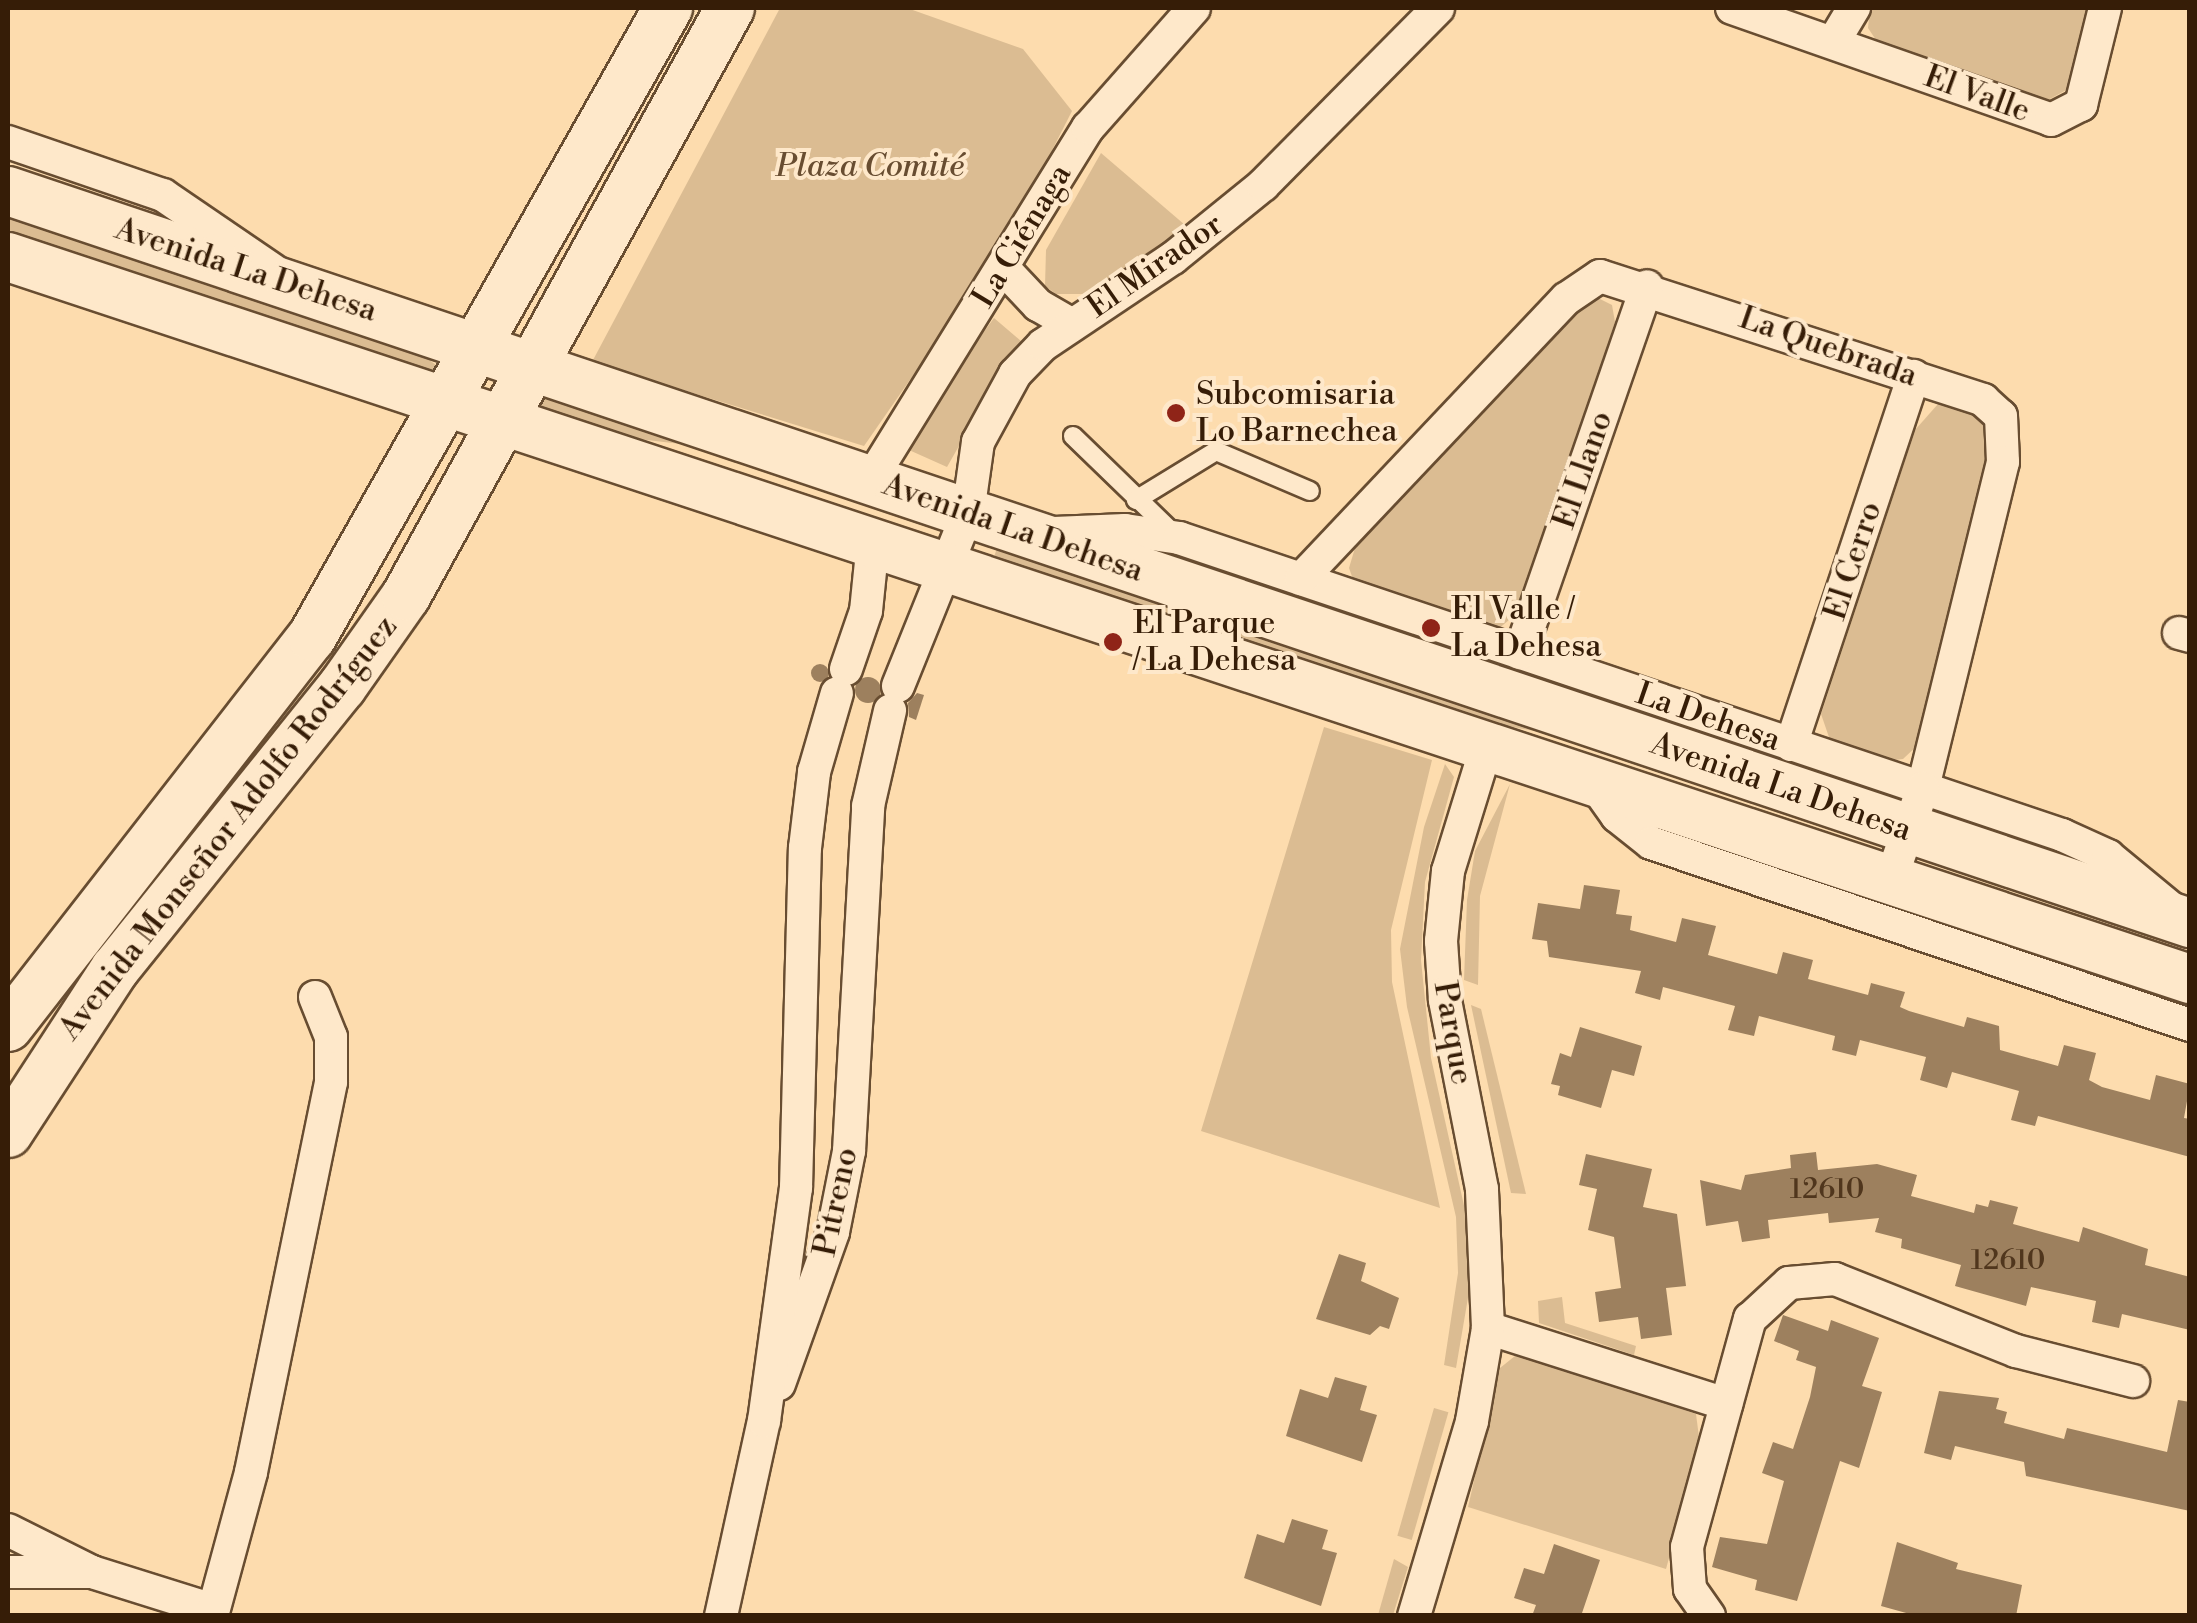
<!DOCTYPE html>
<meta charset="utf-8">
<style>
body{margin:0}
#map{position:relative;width:2197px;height:1623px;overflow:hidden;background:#fddcae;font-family:"Libre Bodoni",serif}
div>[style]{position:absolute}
.green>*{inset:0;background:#dbbc92;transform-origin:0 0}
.building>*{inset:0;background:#9d805e}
.round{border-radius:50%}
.roads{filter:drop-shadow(2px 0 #684d31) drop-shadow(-2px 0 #684d31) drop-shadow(0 2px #684d31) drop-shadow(0 -2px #684d31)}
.lane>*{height:18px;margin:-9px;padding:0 9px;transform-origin:9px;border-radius:9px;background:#fee8ca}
.street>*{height:32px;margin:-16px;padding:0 16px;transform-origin:16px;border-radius:16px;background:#fee8ca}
.secondary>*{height:48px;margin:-24px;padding:0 24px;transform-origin:24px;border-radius:24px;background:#fee8ca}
.dots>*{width:28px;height:28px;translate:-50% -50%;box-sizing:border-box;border:5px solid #fee8ca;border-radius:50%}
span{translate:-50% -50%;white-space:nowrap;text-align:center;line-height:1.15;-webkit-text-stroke:8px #fee8ca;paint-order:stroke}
.number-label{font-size:28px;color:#50361d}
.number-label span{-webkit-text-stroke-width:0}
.street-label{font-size:32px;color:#361d07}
.park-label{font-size:32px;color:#684d31;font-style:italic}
.poi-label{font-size:32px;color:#361d07}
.left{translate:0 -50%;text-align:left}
.frame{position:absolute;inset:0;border:10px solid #361d07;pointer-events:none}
</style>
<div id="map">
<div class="green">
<i style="clip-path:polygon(780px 8px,907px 8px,1023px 49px,1072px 111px,1005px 243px,864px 446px,592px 362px)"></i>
<i style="clip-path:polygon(1870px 8px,2088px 8px,2070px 88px,2048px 100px,1880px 46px,1868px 28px)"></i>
<i style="clip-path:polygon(1101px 153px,1192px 231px,1083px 294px,1056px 294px,1045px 286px,1046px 250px)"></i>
<i style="clip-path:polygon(8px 214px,420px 353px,436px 365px,432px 376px,8px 238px)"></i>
<i style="clip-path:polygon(1594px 296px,1612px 305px,1615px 322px,1521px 610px,1497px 630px,1355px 585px,1349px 568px,1355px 548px,1581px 303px)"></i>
<i style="clip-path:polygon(994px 318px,1028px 347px,997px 379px,947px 467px,900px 446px)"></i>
<i style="clip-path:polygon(542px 391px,740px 451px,630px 438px,543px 414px,535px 403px)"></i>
<i style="clip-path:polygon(1938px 404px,1981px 417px,1990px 445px,1919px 744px,1903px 759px,1885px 761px,1831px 743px,1821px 714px,1915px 430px)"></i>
<i style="clip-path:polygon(999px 542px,1606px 745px,1462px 717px,993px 560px)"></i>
<i style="clip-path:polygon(1324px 727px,1432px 760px,1391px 930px,1392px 982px,1440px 1208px,1201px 1131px)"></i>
<i style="clip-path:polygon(1445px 764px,1454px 777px,1425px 882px,1421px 960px,1431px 1058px,1467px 1219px,1470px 1286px,1456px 1368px,1444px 1365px,1458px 1273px,1456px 1217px,1407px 1007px,1400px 949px,1424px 827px)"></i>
<i style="clip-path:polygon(1510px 784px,1480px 896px,1478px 985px,1464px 980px,1467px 900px,1475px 851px)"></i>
<i style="clip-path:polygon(1471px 1005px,1481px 1009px,1526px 1194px,1511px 1193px)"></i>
<i style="clip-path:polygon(1562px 1297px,1565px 1323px,1636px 1346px,1634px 1355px,1539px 1323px,1538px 1301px)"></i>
<i style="clip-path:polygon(1520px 1352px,1696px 1414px,1700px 1445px,1666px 1569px,1468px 1507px,1500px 1368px)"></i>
<i style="left:1434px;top:1408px;width:15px;height:133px;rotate:16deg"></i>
<i style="clip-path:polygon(1394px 1559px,1408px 1567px,1393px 1615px,1378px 1615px)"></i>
</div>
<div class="building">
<i class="round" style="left:811px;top:664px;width:18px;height:18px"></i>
<i class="round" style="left:855px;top:677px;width:26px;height:26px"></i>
<i style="clip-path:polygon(917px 693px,924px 695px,916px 720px,909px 717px,908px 703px)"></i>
<i style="clip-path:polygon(1584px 885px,1620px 890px,1616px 914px,1632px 916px,1630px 930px,1676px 942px,1682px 918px,1716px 926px,1708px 955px,1777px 974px,1783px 952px,1813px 960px,1808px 979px,1868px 995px,1871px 983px,1905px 992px,1900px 1007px,1909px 1011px,1964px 1027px,1967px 1017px,1999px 1026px,2000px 1050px,2058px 1066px,2064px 1045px,2096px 1053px,2089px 1080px,2102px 1087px,2150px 1100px,2156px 1075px,2190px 1084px,2184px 1118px,2190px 1119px,2190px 1157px,2038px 1116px,2035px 1126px,2011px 1120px,2019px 1091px,1952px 1072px,1947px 1088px,1920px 1080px,1926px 1057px,1860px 1040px,1856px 1056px,1832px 1050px,1835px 1036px,1759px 1016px,1754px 1036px,1728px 1030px,1735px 1006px,1663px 987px,1660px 1000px,1635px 993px,1641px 971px,1549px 957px,1547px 941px,1532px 939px,1538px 903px,1580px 909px)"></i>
<i style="clip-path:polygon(1580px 1027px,1642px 1046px,1634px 1076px,1612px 1070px,1601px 1108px,1558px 1095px,1560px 1086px,1551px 1084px,1560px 1053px,1571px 1057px)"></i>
<i style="clip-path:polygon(1816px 1152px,1818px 1170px,1877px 1164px,1917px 1175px,1911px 1196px,1974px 1213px,1976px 1204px,1988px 1207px,1990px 1200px,2018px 1207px,2013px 1224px,2079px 1242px,2083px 1227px,2148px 1249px,2145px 1265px,2190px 1277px,2190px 1330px,2122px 1314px,2119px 1328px,2092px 1322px,2096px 1301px,2031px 1287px,2026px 1306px,1955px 1286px,1961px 1265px,1901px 1248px,1902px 1239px,1875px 1232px,1879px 1218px,1829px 1223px,1828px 1213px,1768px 1220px,1770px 1238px,1742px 1242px,1738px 1221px,1706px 1226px,1700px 1180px,1741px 1190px,1745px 1175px,1791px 1168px,1790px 1155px)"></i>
<i style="clip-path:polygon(1586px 1154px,1652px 1169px,1643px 1207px,1677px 1214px,1686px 1286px,1666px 1288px,1672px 1335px,1641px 1339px,1638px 1317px,1599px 1322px,1595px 1292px,1621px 1288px,1614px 1237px,1588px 1230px,1597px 1189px,1579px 1185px)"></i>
<i style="clip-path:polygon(1339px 1254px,1366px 1263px,1361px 1281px,1399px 1298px,1389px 1329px,1380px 1326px,1370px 1335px,1316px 1319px)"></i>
<i style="clip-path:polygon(1783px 1315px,1828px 1331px,1831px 1320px,1879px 1338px,1862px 1386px,1882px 1392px,1859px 1468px,1840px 1461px,1797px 1601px,1755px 1590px,1757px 1580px,1712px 1567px,1720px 1537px,1767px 1544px,1784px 1481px,1762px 1473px,1773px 1442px,1793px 1449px,1810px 1397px,1816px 1367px,1796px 1360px,1799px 1351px,1774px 1341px)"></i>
<i style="clip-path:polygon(1335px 1377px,1367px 1386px,1360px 1410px,1377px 1415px,1362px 1462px,1286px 1436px,1300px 1389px,1328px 1398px)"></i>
<i style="clip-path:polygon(1939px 1391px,1999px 1398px,1996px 1409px,2007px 1412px,2004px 1423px,2064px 1439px,2067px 1428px,2167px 1452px,2178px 1400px,2190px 1402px,2190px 1511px,2026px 1476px,2024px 1462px,1955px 1446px,1951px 1460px,1924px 1453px)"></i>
<i style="clip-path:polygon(1292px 1519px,1328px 1530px,1322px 1549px,1337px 1553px,1321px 1606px,1244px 1578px,1257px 1534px,1284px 1543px)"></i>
<i style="clip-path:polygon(1897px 1542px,1958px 1563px,1956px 1569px,2022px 1585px,2016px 1616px,1917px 1616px,1881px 1606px)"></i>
<i style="clip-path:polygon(1554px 1544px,1600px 1560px,1581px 1616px,1532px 1616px,1536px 1605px,1514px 1598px,1524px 1568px,1544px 1574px)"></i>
</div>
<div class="roads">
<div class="lane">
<i style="left:1073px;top:436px;width:136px;rotate:44.1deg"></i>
<i style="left:1136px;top:500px;width:94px;rotate:-31.5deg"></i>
<i style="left:1216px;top:451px;width:102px;rotate:23.1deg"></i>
</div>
<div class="street">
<i style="left:1732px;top:8px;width:338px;rotate:19.3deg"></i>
<i style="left:2051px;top:120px;width:34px;rotate:-27deg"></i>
<i style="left:2081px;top:105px;width:100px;rotate:-76.1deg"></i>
<i style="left:1834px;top:41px;width:39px;rotate:-59deg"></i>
<i style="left:8px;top:142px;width:164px;rotate:18.9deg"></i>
<i style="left:163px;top:195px;width:133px;rotate:34.3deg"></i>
<i style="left:1005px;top:270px;width:48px;rotate:46.7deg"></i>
<i style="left:1038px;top:305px;width:38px;rotate:30deg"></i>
<i style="left:871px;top:479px;width:413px;rotate:-58.3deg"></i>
<i style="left:1088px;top:128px;width:160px;rotate:-48.5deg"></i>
<i style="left:1054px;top:533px;width:71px;rotate:-2.4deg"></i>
<i style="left:1125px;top:530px;width:55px;rotate:8.4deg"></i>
<i style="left:1179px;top:538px;width:932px;rotate:18.59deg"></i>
<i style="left:2062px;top:835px;width:51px;rotate:24.5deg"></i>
<i style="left:2108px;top:856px;width:88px;rotate:39.5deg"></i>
<i style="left:1301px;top:579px;width:386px;rotate:-46.6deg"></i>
<i style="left:1566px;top:299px;width:41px;rotate:-34.1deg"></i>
<i style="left:1600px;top:276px;width:403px;rotate:17.9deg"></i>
<i style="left:1983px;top:400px;width:24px;rotate:42deg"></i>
<i style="left:2001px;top:416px;width:46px;rotate:87.5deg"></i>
<i style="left:2003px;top:462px;width:336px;rotate:103.8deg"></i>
<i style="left:1923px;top:788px;width:96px;rotate:109.4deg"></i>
<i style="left:2179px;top:633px;width:11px;rotate:15deg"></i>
<i style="left:1520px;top:653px;width:388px;rotate:-70.9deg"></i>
<i style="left:846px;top:669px;width:61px;rotate:-71deg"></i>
<i style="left:866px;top:611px;width:69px;rotate:-84.2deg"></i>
<i style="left:898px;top:686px;width:187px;rotate:-68deg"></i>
<i style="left:968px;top:513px;width:72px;rotate:-82deg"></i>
<i style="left:978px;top:442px;width:77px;rotate:-61.4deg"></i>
<i style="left:1015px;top:374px;width:40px;rotate:-46deg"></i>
<i style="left:1043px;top:345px;width:156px;rotate:-33.8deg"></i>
<i style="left:1173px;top:258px;width:116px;rotate:-39deg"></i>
<i style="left:1263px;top:185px;width:249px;rotate:-45.3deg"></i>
<i style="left:1791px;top:745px;width:389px;rotate:-71.6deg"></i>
<i style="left:1590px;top:778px;width:47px;rotate:54.6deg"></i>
<i style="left:1617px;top:816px;width:43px;rotate:38.5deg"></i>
<i style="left:1651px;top:843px;width:569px;rotate:18.66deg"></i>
<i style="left:1488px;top:1328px;width:250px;rotate:17.7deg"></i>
<i style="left:779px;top:1384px;width:161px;rotate:-70.4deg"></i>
<i style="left:833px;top:1232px;width:83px;rotate:-78.8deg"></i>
<i style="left:849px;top:1151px;width:346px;rotate:-86.8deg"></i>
<i style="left:868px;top:806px;width:98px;rotate:-77deg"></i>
<i style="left:8px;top:1530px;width:94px;rotate:26.6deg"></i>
<i style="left:92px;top:1572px;width:127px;rotate:17.4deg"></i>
<i style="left:8px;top:1572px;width:84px"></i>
<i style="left:212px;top:1616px;width:149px;rotate:-74.8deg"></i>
<i style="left:251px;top:1472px;width:398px;rotate:-78.4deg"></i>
<i style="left:331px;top:1082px;width:45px;rotate:-90deg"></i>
<i style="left:331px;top:1037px;width:43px;rotate:-111.8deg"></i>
<i style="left:721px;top:1616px;width:200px;rotate:-77.6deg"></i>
<i style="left:764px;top:1421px;width:235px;rotate:-82.2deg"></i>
<i style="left:796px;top:1188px;width:340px;rotate:-88.5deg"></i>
<i style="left:805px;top:848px;width:77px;rotate:-83.2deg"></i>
<i style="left:814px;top:772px;width:82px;rotate:-73.8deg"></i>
<i style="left:1414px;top:1616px;width:203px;rotate:-73.4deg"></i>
<i style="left:1472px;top:1421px;width:94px;rotate:-80.2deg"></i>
<i style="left:1488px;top:1328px;width:139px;rotate:-92.5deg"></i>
<i style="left:1482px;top:1189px;width:193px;rotate:-101.1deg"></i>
<i style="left:1445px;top:1000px;width:59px;rotate:-93.9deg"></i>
<i style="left:1441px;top:941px;width:70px;rotate:-84.3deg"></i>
<i style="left:1448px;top:871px;width:135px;rotate:-72.8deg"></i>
<i style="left:1709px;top:1616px;width:33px;rotate:-125deg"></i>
<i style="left:1690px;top:1589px;width:42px;rotate:-94.1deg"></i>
<i style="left:1687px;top:1547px;width:237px;rotate:-74.6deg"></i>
<i style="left:1750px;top:1319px;width:53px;rotate:-42.7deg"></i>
<i style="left:1789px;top:1283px;width:46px;rotate:-5deg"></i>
<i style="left:1835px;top:1279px;width:195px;rotate:21.7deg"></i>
<i style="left:2016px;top:1351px;width:121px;rotate:14.4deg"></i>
</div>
<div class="secondary">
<i style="left:8px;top:191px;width:2302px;rotate:18.55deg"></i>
<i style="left:8px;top:257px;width:2298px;rotate:18.31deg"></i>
<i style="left:8px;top:1027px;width:494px;rotate:-52.1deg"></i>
<i style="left:312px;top:637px;width:723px;rotate:-60.49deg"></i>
<i style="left:8px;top:1133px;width:196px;rotate:-56.9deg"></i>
<i style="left:115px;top:969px;width:362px;rotate:-51.2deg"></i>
<i style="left:342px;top:687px;width:111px;rotate:-54.9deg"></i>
<i style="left:406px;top:596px;width:671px;rotate:-61.14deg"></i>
</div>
</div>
<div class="dots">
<i style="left:1176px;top:413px;background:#8f2418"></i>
<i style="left:1431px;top:628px;background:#8f2418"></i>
<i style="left:1113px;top:642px;background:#8f2418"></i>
</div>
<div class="number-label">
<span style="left:1827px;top:1190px">12610</span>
<span style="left:2008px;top:1261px">12610</span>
</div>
<div class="street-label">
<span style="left:1977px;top:94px;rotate:20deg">El Valle</span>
<span style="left:1022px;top:236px;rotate:-59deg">La Ciénaga</span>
<span style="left:1155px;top:266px;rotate:-35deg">El Mirador</span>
<span style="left:246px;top:270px;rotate:18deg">Avenida La Dehesa</span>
<span style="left:1828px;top:347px;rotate:19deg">La Quebrada</span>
<span style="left:1583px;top:470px;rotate:-71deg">El Llano</span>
<span style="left:1013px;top:528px;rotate:19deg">Avenida La Dehesa</span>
<span style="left:1853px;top:561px;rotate:-72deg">El Cerro</span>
<span style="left:1708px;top:717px;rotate:19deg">La Dehesa</span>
<span style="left:1781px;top:787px;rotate:19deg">Avenida La Dehesa</span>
<span style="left:228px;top:828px;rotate:-52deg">Avenida Monseñor Adolfo Rodríguez</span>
<span style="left:1453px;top:1033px;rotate:80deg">Parque</span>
<span style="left:836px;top:1202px;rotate:-78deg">Pitreno</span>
</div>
<div class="park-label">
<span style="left:870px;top:166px">Plaza Comité</span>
</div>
<div class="poi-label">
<span class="left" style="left:1196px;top:413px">Subcomisaria<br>Lo Barnechea</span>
<span class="left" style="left:1451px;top:628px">El Valle /<br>La Dehesa</span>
<span class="left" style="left:1133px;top:642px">El Parque<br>/ La Dehesa</span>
</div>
<div class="frame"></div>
</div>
